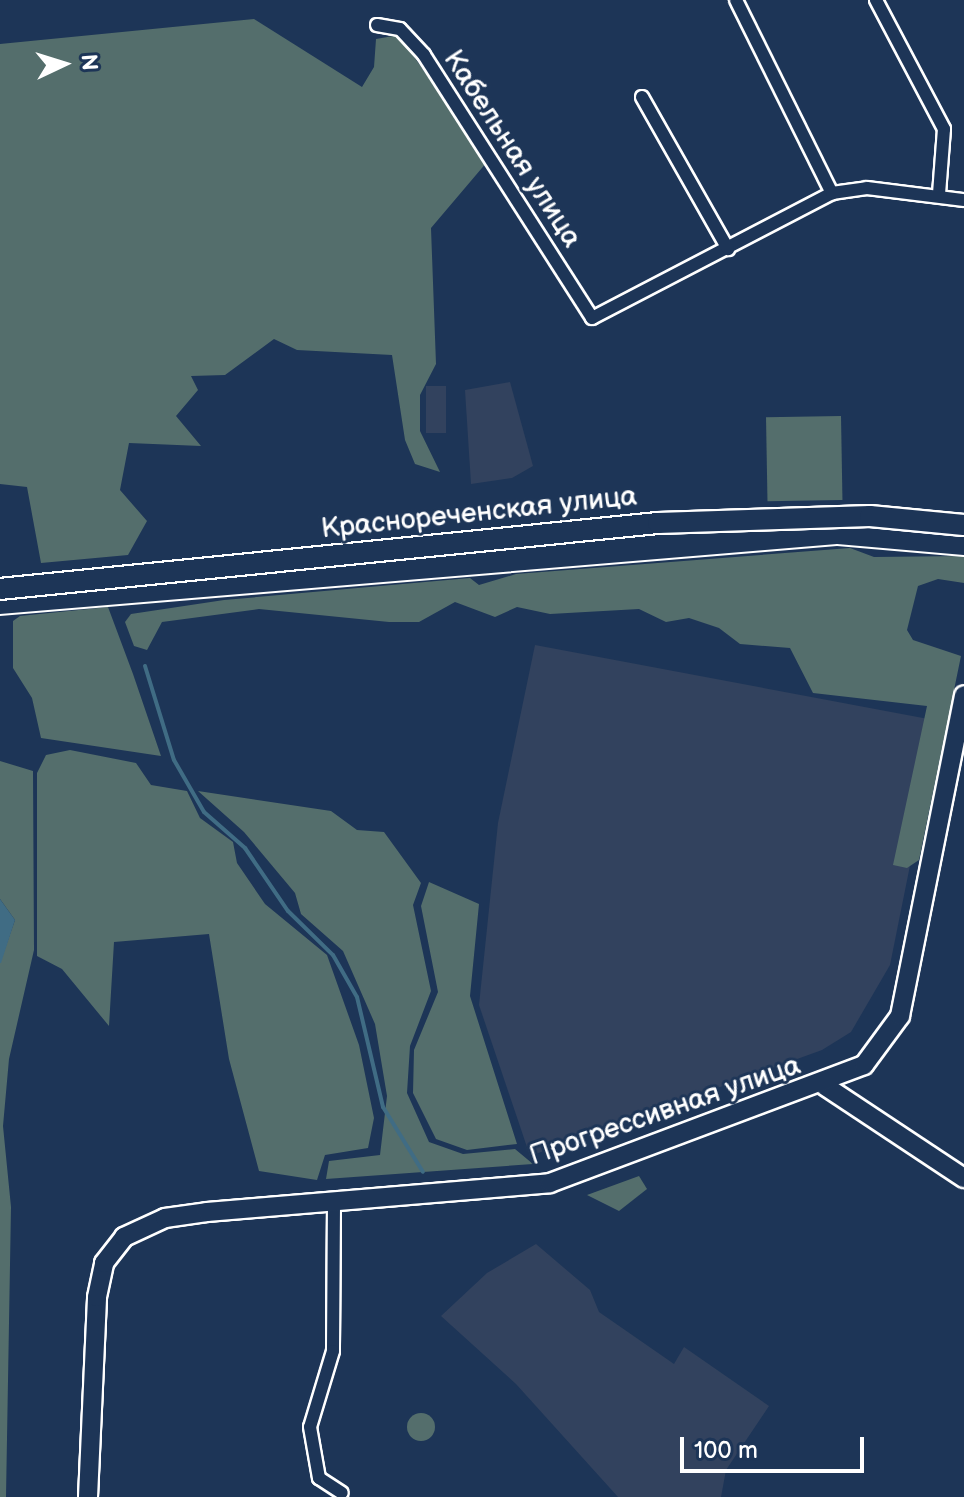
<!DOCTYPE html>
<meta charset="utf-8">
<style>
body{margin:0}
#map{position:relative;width:964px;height:1497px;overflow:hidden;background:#1d3557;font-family:"Balsamiq Sans",sans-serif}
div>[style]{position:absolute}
.built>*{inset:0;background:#32425e;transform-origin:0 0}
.green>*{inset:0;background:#546e6c;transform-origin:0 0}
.round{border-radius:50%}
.water>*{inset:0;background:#406c84}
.stream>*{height:4px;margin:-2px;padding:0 2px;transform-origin:2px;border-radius:2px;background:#406c84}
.roads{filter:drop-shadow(2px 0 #fff) drop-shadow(-2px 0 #fff) drop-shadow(0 2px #fff) drop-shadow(0 -2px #fff)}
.street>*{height:12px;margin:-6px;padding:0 6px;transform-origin:6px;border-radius:6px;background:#1d3557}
.secondary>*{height:18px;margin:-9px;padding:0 9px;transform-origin:9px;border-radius:9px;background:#1d3557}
.primary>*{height:20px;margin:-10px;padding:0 10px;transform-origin:10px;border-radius:10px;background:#1d3557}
.tram>*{height:2px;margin:-1px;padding:0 1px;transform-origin:1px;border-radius:1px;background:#fff}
span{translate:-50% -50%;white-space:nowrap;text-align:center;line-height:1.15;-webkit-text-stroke:6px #1d3557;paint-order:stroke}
.street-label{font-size:28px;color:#fff}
.north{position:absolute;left:24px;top:24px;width:80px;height:80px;-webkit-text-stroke:6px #1d3557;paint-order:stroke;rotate:86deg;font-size:22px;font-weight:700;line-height:32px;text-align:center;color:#fff}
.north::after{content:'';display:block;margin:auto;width:28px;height:36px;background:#fff;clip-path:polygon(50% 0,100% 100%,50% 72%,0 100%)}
.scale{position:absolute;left:680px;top:1437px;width:184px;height:36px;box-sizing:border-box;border:4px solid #fff;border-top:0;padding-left:10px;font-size:24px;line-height:28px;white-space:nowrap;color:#fff;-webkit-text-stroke:6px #1d3557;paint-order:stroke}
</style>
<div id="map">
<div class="built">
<i style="clip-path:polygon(510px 382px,533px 466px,512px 478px,471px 484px,465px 390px)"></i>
<i style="left:426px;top:386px;width:20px;height:47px"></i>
<i style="clip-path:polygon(535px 645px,939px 721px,890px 965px,851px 1032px,822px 1050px,530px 1156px,479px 1005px,498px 823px)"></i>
<i style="clip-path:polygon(536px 1244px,590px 1290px,599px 1312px,674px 1364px,684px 1347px,769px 1406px,726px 1470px,721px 1497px,618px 1497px,516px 1384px,441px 1316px,487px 1273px)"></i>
</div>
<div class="green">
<i style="clip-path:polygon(254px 19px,362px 87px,374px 67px,376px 39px,399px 35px,487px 162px,431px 228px,436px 364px,420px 395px,420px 431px,440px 472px,415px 464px,405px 440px,392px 355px,297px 350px,274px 339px,225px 375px,191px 376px,198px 390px,176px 416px,201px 446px,129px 443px,120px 490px,147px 521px,128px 555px,41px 563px,27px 487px,0 484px,0 44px)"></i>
<i style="left:841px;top:416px;width:84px;height:75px;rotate:89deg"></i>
<i style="clip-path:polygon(850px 548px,874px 557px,964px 556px,964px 583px,938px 579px,918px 586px,907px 630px,913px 640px,961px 656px,919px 860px,907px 868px,893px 865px,927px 706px,813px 693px,790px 648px,740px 644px,719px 628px,689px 618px,666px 622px,639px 609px,550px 614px,517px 607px,495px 617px,455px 602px,419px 622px,389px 622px,259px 609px,162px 622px,147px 650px,134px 646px,125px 622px,131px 614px,224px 600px,470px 578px,479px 585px,516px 574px)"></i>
<i style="clip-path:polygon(108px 607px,133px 674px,161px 756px,41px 738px,32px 698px,13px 668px,13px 621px,20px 616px)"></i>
<i style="clip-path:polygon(70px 750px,136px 763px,151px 785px,187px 791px,200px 818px,233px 842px,237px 863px,265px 904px,327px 955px,359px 1045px,374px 1118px,368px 1148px,325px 1155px,317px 1180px,259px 1171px,229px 1059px,209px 934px,114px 942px,109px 1026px,62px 969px,37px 956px,37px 773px,46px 755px)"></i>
<i style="clip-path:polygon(0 761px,33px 771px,34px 950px,9px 1059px,3px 1126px,11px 1207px,6px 1497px,0 1497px,0 963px,15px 920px,0 899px)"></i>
<i style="clip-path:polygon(198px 791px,331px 811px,357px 830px,384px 832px,421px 883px,413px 905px,431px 991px,410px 1046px,407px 1093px,429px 1142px,463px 1154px,515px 1149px,533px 1164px,326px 1179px,329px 1161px,380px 1155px,387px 1096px,375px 1024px,343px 951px,301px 914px,295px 893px,244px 832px)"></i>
<i style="clip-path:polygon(429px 882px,479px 904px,470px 996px,517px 1144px,467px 1150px,436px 1139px,413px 1093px,414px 1050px,438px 992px,421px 906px)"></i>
<i style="clip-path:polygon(639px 1176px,647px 1189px,619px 1211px,587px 1195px)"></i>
<i class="round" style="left:407px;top:1413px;width:28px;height:28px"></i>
</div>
<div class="water">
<i style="clip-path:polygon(0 899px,15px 920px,1px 963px,0 963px)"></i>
</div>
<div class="stream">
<i style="left:145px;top:666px;width:98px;rotate:72.9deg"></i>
<i style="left:174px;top:760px;width:60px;rotate:60deg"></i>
<i style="left:204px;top:812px;width:55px;rotate:41.3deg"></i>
<i style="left:245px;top:848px;width:76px;rotate:55.7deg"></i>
<i style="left:288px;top:911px;width:63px;rotate:44.4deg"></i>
<i style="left:333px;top:955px;width:48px;rotate:60.3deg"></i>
<i style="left:357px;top:997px;width:113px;rotate:76.7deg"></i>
<i style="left:383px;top:1107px;width:76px;rotate:58.4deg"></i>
</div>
<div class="roads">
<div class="street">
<i style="left:736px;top:0;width:216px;rotate:63.6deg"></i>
<i style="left:876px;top:0;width:146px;rotate:62.2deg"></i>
<i style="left:944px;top:129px;width:65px;rotate:94.4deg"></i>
<i style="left:377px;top:25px;width:23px;rotate:10deg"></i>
<i style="left:400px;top:29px;width:35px;rotate:47deg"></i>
<i style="left:424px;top:55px;width:312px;rotate:57.4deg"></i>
<i style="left:592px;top:318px;width:271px;rotate:-27.5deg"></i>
<i style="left:832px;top:193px;width:35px;rotate:-8deg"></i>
<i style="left:867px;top:188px;width:98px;rotate:7.1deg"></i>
<i style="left:642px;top:97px;width:175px;rotate:60.5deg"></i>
<i style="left:334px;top:1204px;width:147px;rotate:90.4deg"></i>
<i style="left:333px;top:1351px;width:79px;rotate:106.8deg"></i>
<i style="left:310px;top:1427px;width:52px;rotate:80deg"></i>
<i style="left:319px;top:1478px;width:27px;rotate:33deg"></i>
</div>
<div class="secondary">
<i style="left:825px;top:1086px;width:167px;rotate:33.5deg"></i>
<i style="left:88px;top:1497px;width:200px;rotate:-87.4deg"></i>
<i style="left:97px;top:1297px;width:35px;rotate:-78deg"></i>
<i style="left:104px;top:1263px;width:33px;rotate:-52deg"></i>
<i style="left:124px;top:1237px;width:45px;rotate:-24.9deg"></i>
<i style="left:165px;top:1218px;width:42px;rotate:-8.1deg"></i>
<i style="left:207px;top:1212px;width:344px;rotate:-4.8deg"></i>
<i style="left:550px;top:1183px;width:335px;rotate:-20.6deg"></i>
<i style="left:864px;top:1065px;width:61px;rotate:-53.7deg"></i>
<i style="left:900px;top:1016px;width:327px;rotate:-78.7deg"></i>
</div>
<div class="primary">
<i style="left:0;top:589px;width:661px;rotate:-5.73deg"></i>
<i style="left:658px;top:523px;width:212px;rotate:-1.9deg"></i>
<i style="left:870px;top:516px;width:94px;rotate:5.5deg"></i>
</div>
</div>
<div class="tram">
<i style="left:0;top:615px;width:840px;rotate:-4.78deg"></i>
<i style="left:837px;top:545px;width:127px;rotate:5deg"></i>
</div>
<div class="street-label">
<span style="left:512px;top:149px;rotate:57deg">Кабельная улица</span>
<span style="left:479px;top:513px;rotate:-6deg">Краснореченская улица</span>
<span style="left:665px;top:1111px;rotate:-19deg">Прогрессивная улица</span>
</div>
<div class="north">N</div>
<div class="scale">100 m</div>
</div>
